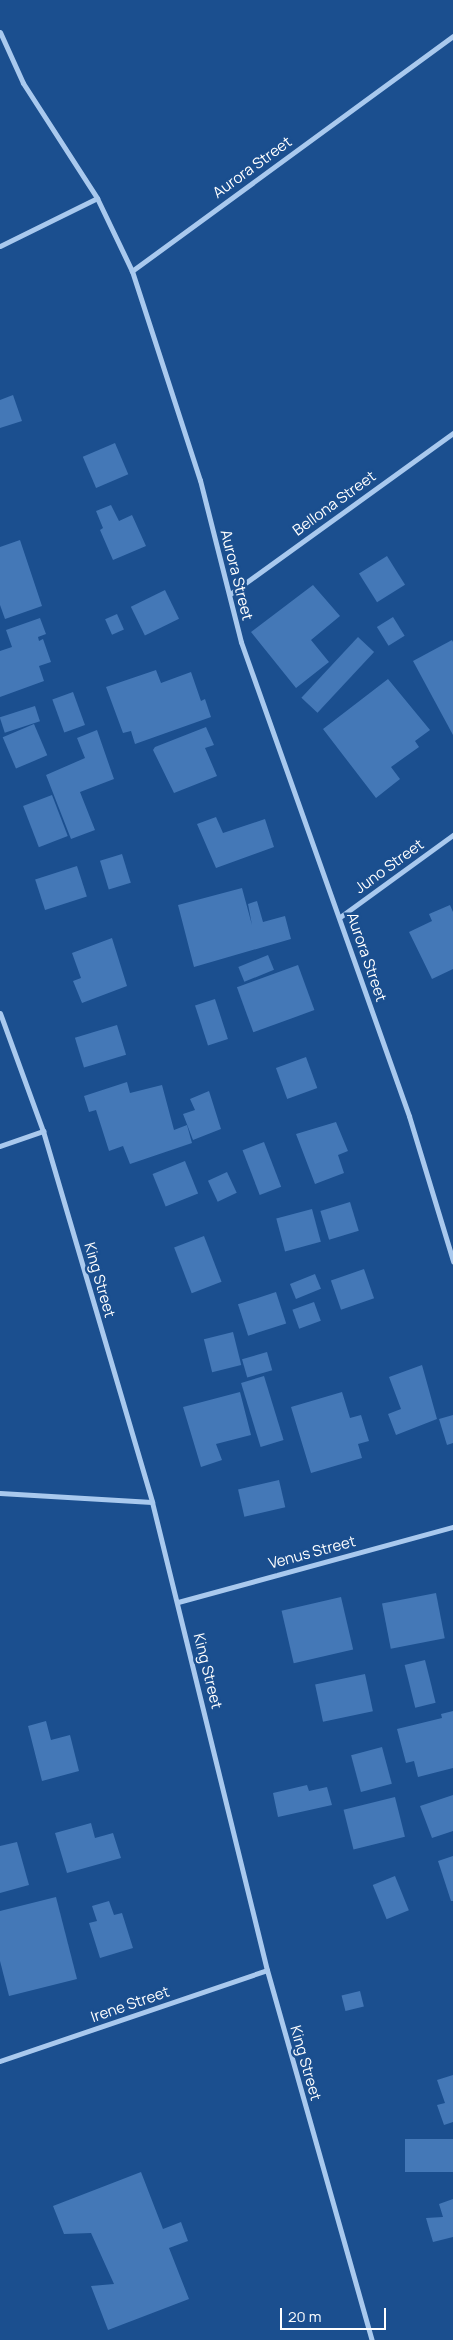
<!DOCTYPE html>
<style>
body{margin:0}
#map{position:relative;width:453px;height:2340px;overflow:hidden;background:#1b4f8f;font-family:Manrope,sans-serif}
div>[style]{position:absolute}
.building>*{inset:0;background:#4478b7;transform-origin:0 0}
.street>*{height:5px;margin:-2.5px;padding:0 2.5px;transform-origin:2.5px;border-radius:2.5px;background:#a9c9ee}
span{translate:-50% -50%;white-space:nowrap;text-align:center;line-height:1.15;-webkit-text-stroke:5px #1b4f8f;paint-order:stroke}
.street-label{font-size:15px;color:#fff}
.scale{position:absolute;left:280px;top:2308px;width:106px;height:22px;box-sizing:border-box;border:2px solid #fff;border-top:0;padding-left:6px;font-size:15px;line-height:18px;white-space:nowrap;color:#fff;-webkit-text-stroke:4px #1b4f8f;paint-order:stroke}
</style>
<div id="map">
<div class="building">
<i style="clip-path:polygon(13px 395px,22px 421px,0 428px,0 400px)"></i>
<i style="left:115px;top:443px;width:34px;height:35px;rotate:67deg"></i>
<i style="clip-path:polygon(111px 505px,119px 521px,132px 515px,146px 546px,113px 560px,100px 530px,103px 528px,96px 511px)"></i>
<i style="clip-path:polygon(20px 540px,42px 606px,5px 619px,0 605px,0 547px)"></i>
<i style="left:387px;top:556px;width:34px;height:33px;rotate:58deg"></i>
<i style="clip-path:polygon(313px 585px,340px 616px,311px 640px,329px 662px,296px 688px,251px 632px)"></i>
<i style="left:165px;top:590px;width:32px;height:38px;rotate:64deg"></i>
<i style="left:117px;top:614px;width:17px;height:13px;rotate:66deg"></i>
<i style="left:393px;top:617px;width:22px;height:19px;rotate:58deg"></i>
<i style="clip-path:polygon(40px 618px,46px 634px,38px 637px,39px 641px,43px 639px,51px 662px,39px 666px,44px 681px,0 697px,0 651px,12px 647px,6px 630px)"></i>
<i style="left:358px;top:637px;width:22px;height:83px;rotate:43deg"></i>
<i style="clip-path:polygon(452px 640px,453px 642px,453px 735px,413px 661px)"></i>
<i style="clip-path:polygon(156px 670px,161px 683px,191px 672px,201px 701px,205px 699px,211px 717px,135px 744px,131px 731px,123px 733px,106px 687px)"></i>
<i style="clip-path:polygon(388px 679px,430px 730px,415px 741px,419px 747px,391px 767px,400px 779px,376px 798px,323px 729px)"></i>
<i style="left:73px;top:692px;width:35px;height:22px;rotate:70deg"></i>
<i style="left:35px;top:706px;width:16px;height:37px;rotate:72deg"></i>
<i style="left:34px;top:724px;width:34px;height:34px;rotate:67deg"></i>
<i style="clip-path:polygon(206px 727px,214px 745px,205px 748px,217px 776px,174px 793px,153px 750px,155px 747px)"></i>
<i style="clip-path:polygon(97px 730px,114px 779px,80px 792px,95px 830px,71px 839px,46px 775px,85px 758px,77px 738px)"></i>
<i style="left:52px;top:795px;width:44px;height:31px;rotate:69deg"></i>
<i style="clip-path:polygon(216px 817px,223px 833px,265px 819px,274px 847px,216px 868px,197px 824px)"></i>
<i style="left:122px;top:854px;width:30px;height:23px;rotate:73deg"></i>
<i style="left:77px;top:866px;width:32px;height:44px;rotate:72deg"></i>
<i style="clip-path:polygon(242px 888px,252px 925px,248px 904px,257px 901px,263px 922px,285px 916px,291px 939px,194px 967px,178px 905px)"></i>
<i style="clip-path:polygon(450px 905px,453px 912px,453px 969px,432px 979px,409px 932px,432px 921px,429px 914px)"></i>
<i style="clip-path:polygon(112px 938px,127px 986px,82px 1003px,73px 981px,81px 978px,72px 953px)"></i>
<i style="left:268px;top:955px;width:16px;height:32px;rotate:68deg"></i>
<i style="left:298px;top:965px;width:48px;height:65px;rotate:70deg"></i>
<i style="left:215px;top:999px;width:42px;height:21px;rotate:72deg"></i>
<i style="left:117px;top:1025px;width:31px;height:44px;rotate:73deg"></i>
<i style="left:306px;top:1057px;width:33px;height:32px;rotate:70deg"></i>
<i style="clip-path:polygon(127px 1082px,130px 1093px,162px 1085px,174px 1130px,187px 1125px,192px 1143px,130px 1164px,123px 1146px,109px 1151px,96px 1110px,89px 1112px,84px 1096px)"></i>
<i style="clip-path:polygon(209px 1091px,221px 1129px,193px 1140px,183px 1114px,195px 1110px,190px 1099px)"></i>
<i style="clip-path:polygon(336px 1122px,348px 1151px,338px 1155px,344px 1173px,315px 1184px,296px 1134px)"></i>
<i style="left:264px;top:1142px;width:48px;height:23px;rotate:69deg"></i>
<i style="left:185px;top:1161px;width:35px;height:35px;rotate:68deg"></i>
<i style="left:227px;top:1172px;width:23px;height:21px;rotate:65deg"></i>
<i style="left:350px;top:1202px;width:30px;height:31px;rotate:73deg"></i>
<i style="left:312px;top:1209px;width:34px;height:37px;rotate:75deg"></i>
<i style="left:204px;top:1236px;width:49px;height:32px;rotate:69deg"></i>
<i style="left:364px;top:1269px;width:31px;height:35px;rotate:71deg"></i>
<i style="left:315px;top:1274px;width:16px;height:27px;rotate:68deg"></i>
<i style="left:276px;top:1292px;width:33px;height:40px;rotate:72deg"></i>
<i style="left:314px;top:1302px;width:20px;height:23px;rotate:70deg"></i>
<i style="left:233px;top:1332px;width:34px;height:30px;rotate:76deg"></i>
<i style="left:267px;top:1352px;width:19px;height:26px;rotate:74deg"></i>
<i style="clip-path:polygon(422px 1365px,437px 1419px,396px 1435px,388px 1414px,401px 1409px,389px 1377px)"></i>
<i style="left:264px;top:1376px;width:67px;height:24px;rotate:73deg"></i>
<i style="clip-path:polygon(240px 1392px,251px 1435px,216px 1444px,222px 1460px,201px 1467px,183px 1407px)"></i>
<i style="clip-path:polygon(342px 1392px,350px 1418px,361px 1415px,369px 1441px,358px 1444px,362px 1458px,311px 1473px,291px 1407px)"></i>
<i style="clip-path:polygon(453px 1415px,453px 1443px,447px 1445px,439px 1419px)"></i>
<i style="left:279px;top:1480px;width:28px;height:42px;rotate:77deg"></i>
<i style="left:436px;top:1593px;width:46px;height:55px;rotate:79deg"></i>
<i style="left:341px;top:1597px;width:54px;height:61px;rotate:77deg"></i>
<i style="left:425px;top:1660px;width:44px;height:21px;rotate:76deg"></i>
<i style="left:365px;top:1674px;width:38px;height:51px;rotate:78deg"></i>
<i style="clip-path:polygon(453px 1711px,453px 1768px,418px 1777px,414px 1761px,406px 1763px,397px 1729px,442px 1718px,441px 1714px)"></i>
<i style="clip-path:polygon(46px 1721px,51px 1740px,70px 1735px,79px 1771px,42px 1781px,28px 1726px)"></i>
<i style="left:382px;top:1747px;width:38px;height:32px;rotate:75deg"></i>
<i style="clip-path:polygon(307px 1785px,309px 1791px,327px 1787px,332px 1805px,278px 1817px,273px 1793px)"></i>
<i style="clip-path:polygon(453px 1795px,453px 1831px,432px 1838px,420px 1806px)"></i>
<i style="left:395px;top:1797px;width:41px;height:53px;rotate:76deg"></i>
<i style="clip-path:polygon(91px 1823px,95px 1838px,113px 1833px,121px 1858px,67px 1873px,55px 1833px)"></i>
<i style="clip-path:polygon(17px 1842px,29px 1885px,0 1893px,0 1846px)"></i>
<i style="clip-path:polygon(453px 1856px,453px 1901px,451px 1901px,438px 1861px)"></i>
<i style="left:395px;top:1876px;width:37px;height:24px;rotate:68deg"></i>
<i style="clip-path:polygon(56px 1897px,77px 1979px,9px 1996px,0 1961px,0 1911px)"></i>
<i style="clip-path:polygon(109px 1901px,114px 1915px,122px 1913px,133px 1948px,100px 1958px,89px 1923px,97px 1921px,92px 1906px)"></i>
<i style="left:360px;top:1991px;width:16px;height:19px;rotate:76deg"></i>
<i style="clip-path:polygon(453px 2075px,453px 2122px,444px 2125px,437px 2105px,445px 2103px,437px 2080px)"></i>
<i style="left:453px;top:2139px;width:33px;height:48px;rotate:90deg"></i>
<i style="clip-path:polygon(141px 2172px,163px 2229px,181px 2222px,188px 2241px,169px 2248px,189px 2299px,108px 2330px,91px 2286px,114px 2284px,91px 2233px,64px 2234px,53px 2206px)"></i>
<i style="clip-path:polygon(453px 2199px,453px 2237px,433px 2242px,426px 2218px,443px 2217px,439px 2204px)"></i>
</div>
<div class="street">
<i style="left:0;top:32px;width:56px;rotate:65.7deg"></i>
<i style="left:23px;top:83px;width:137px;rotate:57.2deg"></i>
<i style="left:97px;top:198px;width:81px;rotate:64.4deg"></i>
<i style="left:453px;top:36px;width:398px;rotate:143.8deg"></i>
<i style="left:132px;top:271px;width:220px;rotate:72deg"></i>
<i style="left:200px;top:480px;width:167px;rotate:75.8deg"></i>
<i style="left:241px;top:642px;width:503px;rotate:70.48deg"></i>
<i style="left:409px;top:1116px;width:152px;rotate:73.1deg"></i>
<i style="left:0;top:246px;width:108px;rotate:-26.3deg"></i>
<i style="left:230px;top:594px;width:275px;rotate:-35.8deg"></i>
<i style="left:340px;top:917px;width:140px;rotate:-36deg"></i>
<i style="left:0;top:1013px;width:126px;rotate:70deg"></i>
<i style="left:43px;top:1131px;width:387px;rotate:73.6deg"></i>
<i style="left:152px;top:1502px;width:482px;rotate:76.2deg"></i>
<i style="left:267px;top:1970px;width:385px;rotate:74.2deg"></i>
<i style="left:0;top:1146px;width:46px;rotate:-19.2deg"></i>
<i style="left:0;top:1493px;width:152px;rotate:3.4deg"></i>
<i style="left:178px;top:1602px;width:285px;rotate:-15.3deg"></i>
<i style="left:0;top:2061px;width:282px;rotate:-18.8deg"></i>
</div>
<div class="street-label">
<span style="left:252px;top:167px;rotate:-36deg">Aurora Street</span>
<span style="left:334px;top:503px;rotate:-36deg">Bellona Street</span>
<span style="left:237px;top:575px;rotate:76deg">Aurora Street</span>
<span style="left:389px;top:866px;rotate:-36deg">Juno Street</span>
<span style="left:367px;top:957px;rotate:71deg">Aurora Street</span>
<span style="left:100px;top:1280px;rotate:74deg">King Street</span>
<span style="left:312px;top:1552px;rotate:-15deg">Venus Street</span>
<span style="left:208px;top:1671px;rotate:76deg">King Street</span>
<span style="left:130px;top:2004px;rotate:-19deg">Irene Street</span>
<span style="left:306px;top:2063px;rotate:74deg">King Street</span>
</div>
<div class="scale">20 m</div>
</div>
